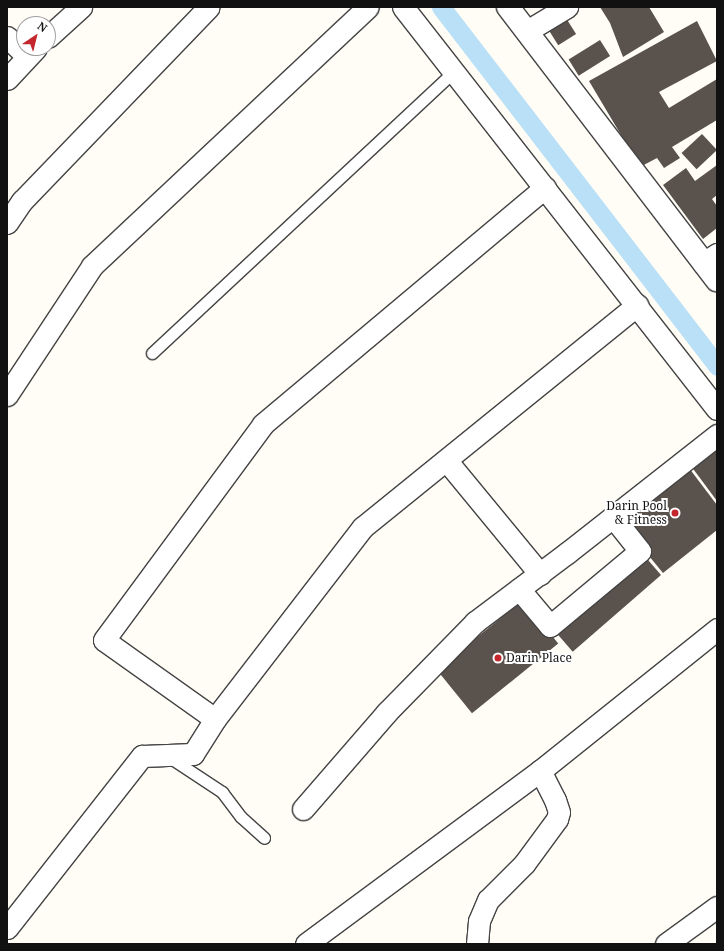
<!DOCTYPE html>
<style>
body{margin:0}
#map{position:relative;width:724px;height:951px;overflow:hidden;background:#fffdf5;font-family:"Noto Serif",serif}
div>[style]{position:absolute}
.canal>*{height:19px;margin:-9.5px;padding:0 9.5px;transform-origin:9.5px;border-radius:9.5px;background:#b9e0f7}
.building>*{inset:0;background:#5a524d;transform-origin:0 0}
.roads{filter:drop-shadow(1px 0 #444) drop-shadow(-1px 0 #444) drop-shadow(0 1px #444) drop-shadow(0 -1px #444)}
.service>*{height:11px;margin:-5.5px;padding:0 5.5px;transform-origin:5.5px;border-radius:5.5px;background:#fff}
.minor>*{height:21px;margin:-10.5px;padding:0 10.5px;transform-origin:10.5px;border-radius:10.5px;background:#fff}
.tertiary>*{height:22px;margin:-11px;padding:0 11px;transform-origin:11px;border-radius:11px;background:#fff}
.dots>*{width:11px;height:11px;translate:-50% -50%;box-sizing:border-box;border:2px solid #fff;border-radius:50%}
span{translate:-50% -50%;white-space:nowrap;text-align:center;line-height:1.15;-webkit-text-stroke:4px #fff;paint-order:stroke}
.poi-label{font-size:12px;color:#111}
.right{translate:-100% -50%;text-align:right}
.left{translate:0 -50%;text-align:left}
.frame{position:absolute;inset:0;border:8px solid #111;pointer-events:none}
.north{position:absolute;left:16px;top:16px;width:40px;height:40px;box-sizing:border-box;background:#fff;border:1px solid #a0a0a0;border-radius:50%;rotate:35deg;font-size:11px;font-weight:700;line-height:16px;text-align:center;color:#111}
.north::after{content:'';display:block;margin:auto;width:14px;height:18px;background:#c4262e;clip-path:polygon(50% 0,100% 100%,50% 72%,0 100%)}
</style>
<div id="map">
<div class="canal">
<i style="left:441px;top:7px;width:453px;rotate:52.4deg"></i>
</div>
<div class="building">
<i style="clip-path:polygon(600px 7px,649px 7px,664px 32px,623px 57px,610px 23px)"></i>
<i style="left:566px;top:18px;width:19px;height:21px;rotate:58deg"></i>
<i style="clip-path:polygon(697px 21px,717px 61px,659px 92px,669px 108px,717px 79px,717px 120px,672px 147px,680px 158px,664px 168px,657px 158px,640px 167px,589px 81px)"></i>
<i style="left:600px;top:40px;width:19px;height:37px;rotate:58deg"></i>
<i style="left:702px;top:134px;width:22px;height:28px;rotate:47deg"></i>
<i style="clip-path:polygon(717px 165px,717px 195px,712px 199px,717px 206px,717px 228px,703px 239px,663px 185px,686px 168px,695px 181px)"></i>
<i style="clip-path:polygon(717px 445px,717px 501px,691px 466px)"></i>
<i style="clip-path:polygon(689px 468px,717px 505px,717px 530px,663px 573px,621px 522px)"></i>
<i style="left:642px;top:553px;width:29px;height:117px;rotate:49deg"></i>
<i style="left:523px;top:600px;width:56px;height:111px;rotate:51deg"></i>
</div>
<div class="roads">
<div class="service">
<i style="left:152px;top:353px;width:413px;rotate:-43deg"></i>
<i style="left:169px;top:757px;width:64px;rotate:33.4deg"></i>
<i style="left:222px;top:792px;width:31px;rotate:53deg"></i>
<i style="left:241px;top:817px;width:31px;rotate:42deg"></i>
</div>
<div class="minor">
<i style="left:403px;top:7px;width:510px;rotate:52.01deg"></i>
<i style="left:527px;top:31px;width:47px;rotate:-31deg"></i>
<i style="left:7px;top:37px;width:28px;rotate:44deg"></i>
<i style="left:48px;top:37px;width:45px;rotate:-42.3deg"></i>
<i style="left:7px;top:79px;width:42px;rotate:-46.9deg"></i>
<i style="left:7px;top:223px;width:27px;rotate:-56deg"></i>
<i style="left:22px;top:201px;width:269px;rotate:-46.1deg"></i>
<i style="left:703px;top:263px;width:17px;rotate:-33deg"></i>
<i style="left:7px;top:395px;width:154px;rotate:-56.6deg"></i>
<i style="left:92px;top:266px;width:378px;rotate:-43.2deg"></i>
<i style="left:446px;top:460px;width:148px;rotate:50.5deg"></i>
<i style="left:519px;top:589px;width:48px;rotate:50deg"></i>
<i style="left:550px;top:626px;width:117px;rotate:-39.8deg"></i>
<i style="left:640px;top:551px;width:43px;rotate:-128.5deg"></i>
<i style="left:215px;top:719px;width:136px;rotate:-144.6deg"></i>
<i style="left:104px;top:640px;width:268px;rotate:-53.6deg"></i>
<i style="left:263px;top:424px;width:368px;rotate:-40deg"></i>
<i style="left:303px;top:809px;width:128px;rotate:-49.1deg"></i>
<i style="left:387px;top:712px;width:126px;rotate:-45.6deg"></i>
<i style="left:475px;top:622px;width:115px;rotate:-36.9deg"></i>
<i style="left:567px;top:553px;width:191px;rotate:-38.2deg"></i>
<i style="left:7px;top:928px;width:219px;rotate:-51.9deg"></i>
<i style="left:142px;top:756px;width:51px;rotate:-2.2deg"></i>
<i style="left:193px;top:754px;width:41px;rotate:-57.8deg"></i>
<i style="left:215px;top:719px;width:242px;rotate:-52.4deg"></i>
<i style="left:363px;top:527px;width:353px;rotate:-39deg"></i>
<i style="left:306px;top:944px;width:291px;rotate:-36.5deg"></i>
<i style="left:540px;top:771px;width:227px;rotate:-38.7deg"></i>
<i style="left:477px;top:944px;width:23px;rotate:-85deg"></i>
<i style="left:479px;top:921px;width:23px;rotate:-67deg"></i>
<i style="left:488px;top:900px;width:51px;rotate:-45deg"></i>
<i style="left:524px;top:864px;width:56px;rotate:-53.7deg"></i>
<i style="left:557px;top:819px;width:7px;rotate:-74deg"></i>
<i style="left:559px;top:812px;width:13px;rotate:-108deg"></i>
<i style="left:555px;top:800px;width:33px;rotate:-117deg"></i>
<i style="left:666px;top:944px;width:63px;rotate:-36deg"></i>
</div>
<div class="tertiary">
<i style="left:508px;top:7px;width:344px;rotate:52.6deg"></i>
</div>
</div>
<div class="dots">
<i style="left:675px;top:513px;background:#c4262e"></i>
<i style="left:498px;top:658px;background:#c4262e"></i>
</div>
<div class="poi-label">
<span class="right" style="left:667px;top:513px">Darin Pool<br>&amp; Fitness</span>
<span class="left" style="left:506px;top:658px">Darin Place</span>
</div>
<div class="frame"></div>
<div class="north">N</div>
</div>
